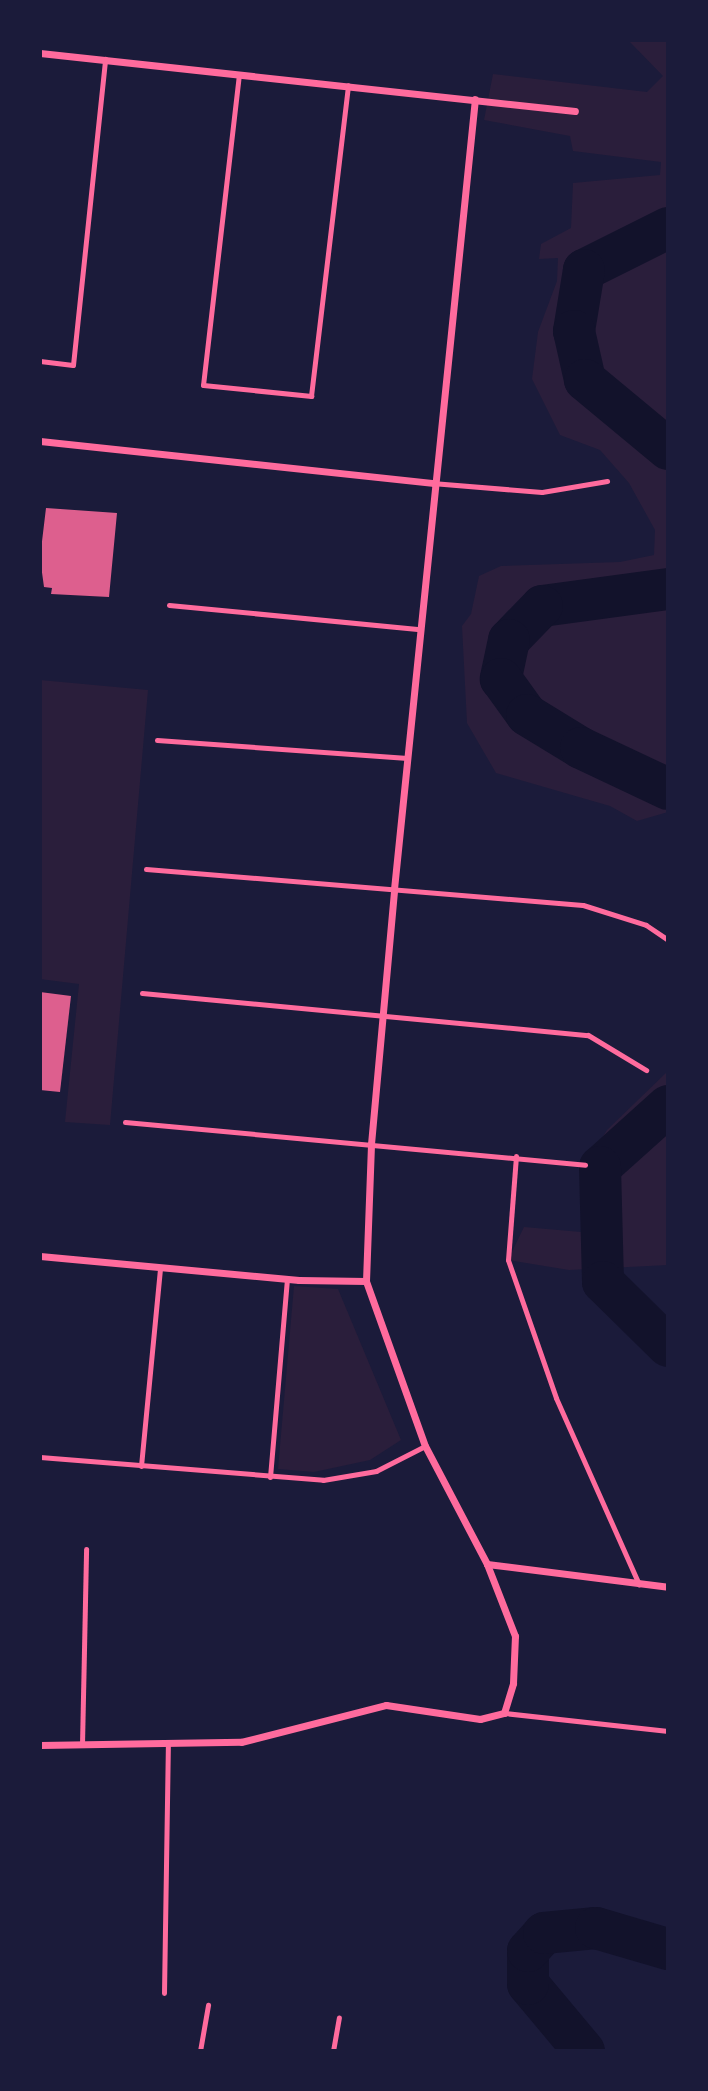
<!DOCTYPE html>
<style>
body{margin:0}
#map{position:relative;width:708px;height:2091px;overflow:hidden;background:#1b1b3a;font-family:"Crimson Pro",serif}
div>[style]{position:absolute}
.green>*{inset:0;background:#2a1e3b}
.river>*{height:42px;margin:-21px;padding:0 21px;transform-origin:21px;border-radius:21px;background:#12122b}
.building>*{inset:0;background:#dd5f8e}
.service>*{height:5px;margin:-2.5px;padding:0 2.5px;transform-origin:2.5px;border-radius:2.5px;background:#ff6b9d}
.minor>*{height:7px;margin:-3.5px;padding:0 3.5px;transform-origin:3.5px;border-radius:3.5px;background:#ff6b9d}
span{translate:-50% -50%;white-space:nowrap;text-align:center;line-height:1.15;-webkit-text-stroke:7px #1b1b3a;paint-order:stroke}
.frame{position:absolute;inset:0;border:42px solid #1b1b3a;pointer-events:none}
</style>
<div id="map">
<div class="green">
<i style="clip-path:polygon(628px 40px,668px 40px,668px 812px,637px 821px,610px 806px,496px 773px,467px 723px,462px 626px,471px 614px,479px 576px,501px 566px,620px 562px,654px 555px,655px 530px,629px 483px,600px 450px,560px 435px,532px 379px,538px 332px,557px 281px,558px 258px,539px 259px,541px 244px,571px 228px,573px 183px,660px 175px,661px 162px,573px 151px,570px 136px,484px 120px,493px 74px,647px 92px,663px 76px)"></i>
<i style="clip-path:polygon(40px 680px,148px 690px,110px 1125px,65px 1122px,79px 984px,40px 979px)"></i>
<i style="clip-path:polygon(668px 1071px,668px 1265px,569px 1270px,508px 1260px,524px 1227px,581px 1232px,585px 1165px,607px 1130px)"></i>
<i style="clip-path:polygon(294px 1286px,338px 1289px,401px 1440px,370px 1460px,314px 1472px,278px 1469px)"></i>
</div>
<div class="river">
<i style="left:668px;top:228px;width:94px;rotate:153.4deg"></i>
<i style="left:584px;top:270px;width:62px;rotate:99.3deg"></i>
<i style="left:574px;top:331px;width:50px;rotate:77.3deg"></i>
<i style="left:585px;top:380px;width:108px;rotate:39.7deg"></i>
<i style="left:668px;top:589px;width:127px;rotate:172.3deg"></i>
<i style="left:542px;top:606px;width:47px;rotate:134.1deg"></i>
<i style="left:509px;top:640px;width:40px;rotate:102deg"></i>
<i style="left:501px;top:679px;width:44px;rotate:54.2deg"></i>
<i style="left:527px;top:715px;width:63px;rotate:31.4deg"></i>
<i style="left:581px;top:748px;width:96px;rotate:25.2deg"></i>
<i style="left:668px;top:1106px;width:91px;rotate:138.1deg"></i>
<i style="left:600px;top:1167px;width:115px;rotate:88.5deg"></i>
<i style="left:603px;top:1282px;width:91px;rotate:44.6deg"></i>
<i style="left:584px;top:2051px;width:87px;rotate:-129.9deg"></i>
<i style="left:528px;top:1984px;width:33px;rotate:-90deg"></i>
<i style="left:528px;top:1951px;width:24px;rotate:-48deg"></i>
<i style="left:544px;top:1933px;width:52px;rotate:-5.5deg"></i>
<i style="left:596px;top:1928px;width:75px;rotate:16.3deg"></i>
</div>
<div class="building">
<i style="clip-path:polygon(46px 508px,117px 513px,109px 597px,51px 594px,52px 588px,44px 587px,40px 558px)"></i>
<i style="clip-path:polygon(40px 992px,71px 996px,60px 1092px,40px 1090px)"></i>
</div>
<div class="service">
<i style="left:239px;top:74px;width:313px;rotate:96.6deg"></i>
<i style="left:203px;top:385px;width:109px;rotate:5.8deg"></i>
<i style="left:311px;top:396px;width:313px;rotate:-83.2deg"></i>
<i style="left:40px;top:361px;width:33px;rotate:7deg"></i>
<i style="left:73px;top:365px;width:308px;rotate:-84deg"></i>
<i style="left:432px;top:483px;width:110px;rotate:4.7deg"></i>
<i style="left:542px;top:492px;width:66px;rotate:-9.6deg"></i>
<i style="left:169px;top:605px;width:252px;rotate:5.5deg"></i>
<i style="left:157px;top:740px;width:251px;rotate:4.1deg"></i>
<i style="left:146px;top:869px;width:438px;rotate:4.7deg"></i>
<i style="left:583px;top:905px;width:66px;rotate:17.6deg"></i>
<i style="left:646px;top:925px;width:27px;rotate:34deg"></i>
<i style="left:142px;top:993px;width:448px;rotate:5.4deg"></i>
<i style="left:588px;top:1035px;width:68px;rotate:31.1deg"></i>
<i style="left:125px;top:1122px;width:462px;rotate:5.3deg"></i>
<i style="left:516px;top:1156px;width:104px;rotate:94.4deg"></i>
<i style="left:508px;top:1260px;width:146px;rotate:70.8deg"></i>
<i style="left:556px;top:1398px;width:204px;rotate:66deg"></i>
<i style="left:40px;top:1457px;width:284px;rotate:4.6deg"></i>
<i style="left:323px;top:1480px;width:54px;rotate:-9.6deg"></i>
<i style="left:376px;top:1471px;width:55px;rotate:-27deg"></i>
<i style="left:141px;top:1466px;width:200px;rotate:-84.5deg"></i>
<i style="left:270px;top:1477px;width:199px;rotate:-85.1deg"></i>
<i style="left:504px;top:1713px;width:165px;rotate:6.3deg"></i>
<i style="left:82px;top:1745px;width:196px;rotate:-88.8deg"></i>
<i style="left:164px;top:1993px;width:250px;rotate:-89.1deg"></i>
<i style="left:200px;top:2051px;width:47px;rotate:-80.1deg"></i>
<i style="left:333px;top:2051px;width:34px;rotate:-80deg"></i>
</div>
<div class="minor">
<i style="left:40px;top:53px;width:538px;rotate:6.19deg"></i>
<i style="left:40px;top:441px;width:394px;rotate:6.1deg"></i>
<i style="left:40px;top:1256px;width:260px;rotate:5.3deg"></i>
<i style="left:299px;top:1280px;width:67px;rotate:0.9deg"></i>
<i style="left:487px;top:1564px;width:182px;rotate:7.2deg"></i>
<i style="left:40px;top:1745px;width:201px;rotate:-0.9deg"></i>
<i style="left:241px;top:1742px;width:150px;rotate:-14.3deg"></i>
<i style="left:386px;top:1705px;width:95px;rotate:8.5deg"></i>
<i style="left:480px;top:1719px;width:25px;rotate:-14deg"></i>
<i style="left:504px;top:1713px;width:31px;rotate:-73deg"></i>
<i style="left:513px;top:1683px;width:47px;rotate:-87.6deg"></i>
<i style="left:515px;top:1636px;width:77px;rotate:-111.3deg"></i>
<i style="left:487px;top:1564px;width:133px;rotate:-117.7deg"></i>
<i style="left:425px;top:1446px;width:175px;rotate:-109.7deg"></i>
<i style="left:366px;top:1281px;width:137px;rotate:-87.9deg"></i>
<i style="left:371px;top:1144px;width:256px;rotate:-84.8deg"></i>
<i style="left:394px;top:889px;width:794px;rotate:-84.15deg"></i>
</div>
<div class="frame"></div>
</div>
